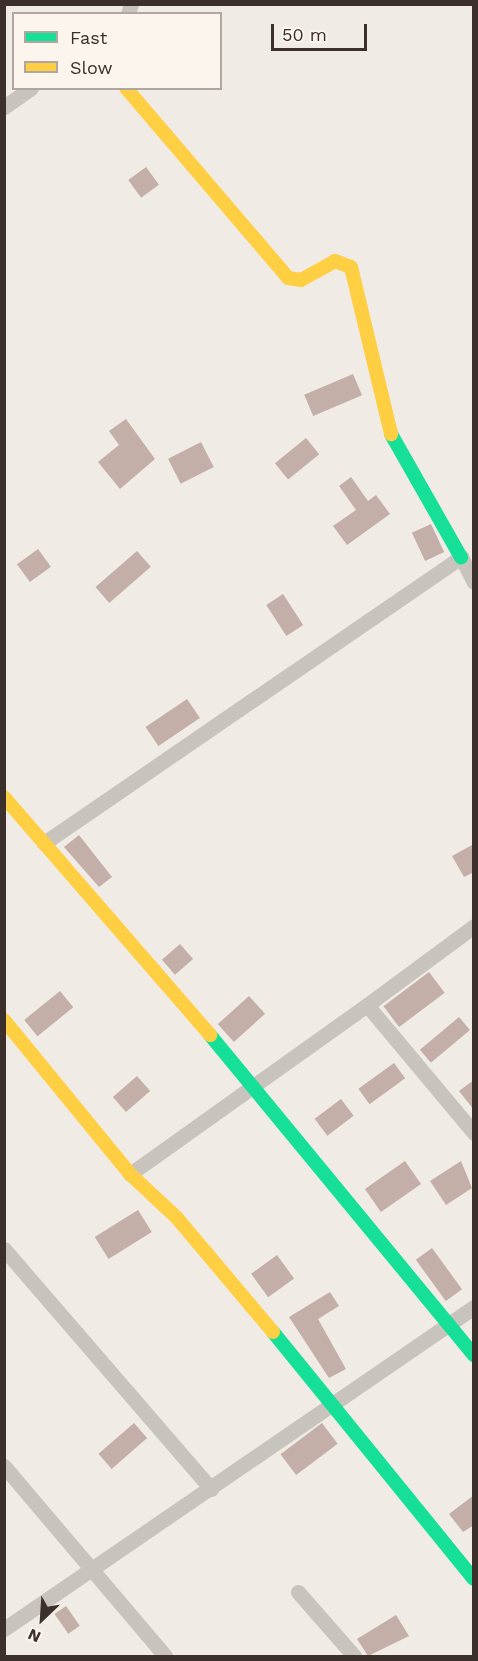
<!DOCTYPE html>
<style>
body{margin:0}
#map{position:relative;width:478px;height:1661px;overflow:hidden;background:#f0ebe5;font-family:"Work Sans",sans-serif}
div>[style]{position:absolute}
.building>*{inset:0;background:#c3afa7;transform-origin:0 0}
.street>*{height:15px;margin:-7.5px;padding:0 7.5px;transform-origin:7.5px;border-radius:7.5px;background:#c9c3be}
.fast>*{height:14px;margin:-7px;padding:0 7px;transform-origin:7px;border-radius:7px;background:#16e098}
.slow>*{height:14px;margin:-7px;padding:0 7px;transform-origin:7px;border-radius:7px;background:#ffcf43}
span{translate:-50% -50%;white-space:nowrap;text-align:center;line-height:1.15;-webkit-text-stroke:6px #fbf5ee;paint-order:stroke}
.frame{position:absolute;inset:0;border:6px solid #3b302b;pointer-events:none}
.legend{position:absolute;left:12px;top:12px;width:210px;height:78px;box-sizing:border-box;background:#fbf5ee;border:2px solid #aea6a0;margin:0;padding:8px 10px;list-style:none;font-size:18px;color:#3b302b}
.legend li{display:flex;align-items:center;gap:12px;height:30px}
.legend b{width:30px;border:2px solid #aea6a0}
.north{position:absolute;left:12px;top:1589px;width:60px;height:60px;-webkit-text-stroke:4px #fbf5ee;paint-order:stroke;rotate:205deg;font-size:16px;font-weight:700;line-height:24px;text-align:center;color:#3b302b}
.north::after{content:'';display:block;margin:auto;width:21px;height:27px;background:#3b302b;clip-path:polygon(50% 0,100% 100%,50% 72%,0 100%)}
.scale{position:absolute;left:271px;top:24px;width:96px;height:27px;box-sizing:border-box;border:3px solid #3b302b;border-top:0;padding-left:8px;font-size:18px;line-height:21px;white-space:nowrap;color:#3b302b;-webkit-text-stroke:4px #fbf5ee;paint-order:stroke}
</style>
<div id="map">
<div class="building">
<i style="left:146px;top:167px;width:22px;height:22px;rotate:54deg"></i>
<i style="left:353px;top:374px;width:23px;height:53px;rotate:67deg"></i>
<i style="clip-path:polygon(126px 419px,155px 459px,120px 489px,98px 462px,119px 445px,109px 431px)"></i>
<i style="left:306px;top:438px;width:21px;height:40px;rotate:51deg"></i>
<i style="left:201px;top:442px;width:28px;height:37px;rotate:63deg"></i>
<i style="clip-path:polygon(351px 477px,368px 501px,376px 495px,390px 514px,347px 545px,333px 526px,356px 510px,339px 486px)"></i>
<i style="left:431px;top:524px;width:31px;height:21px;rotate:65deg"></i>
<i style="left:38px;top:549px;width:22px;height:26px;rotate:54deg"></i>
<i style="left:137px;top:551px;width:21px;height:55px;rotate:49deg"></i>
<i style="left:283px;top:594px;width:37px;height:20px;rotate:57deg"></i>
<i style="left:187px;top:699px;width:23px;height:50px;rotate:56deg"></i>
<i style="clip-path:polygon(79px 835px,112px 877px,99px 887px,64px 847px)"></i>
<i style="clip-path:polygon(474px 844px,474px 872px,464px 877px,452px 856px)"></i>
<i style="left:180px;top:944px;width:20px;height:24px;rotate:49deg"></i>
<i style="left:429px;top:972px;width:26px;height:57px;rotate:53deg"></i>
<i style="left:60px;top:991px;width:21px;height:46px;rotate:51deg"></i>
<i style="left:249px;top:996px;width:24px;height:42px;rotate:48deg"></i>
<i style="left:459px;top:1017px;width:17px;height:51px;rotate:50deg"></i>
<i style="left:394px;top:1063px;width:19px;height:44px;rotate:54deg"></i>
<i style="left:137px;top:1076px;width:20px;height:32px;rotate:49deg"></i>
<i style="clip-path:polygon(474px 1080px,474px 1110px,459px 1091px)"></i>
<i style="left:341px;top:1099px;width:21px;height:33px;rotate:53deg"></i>
<i style="left:405px;top:1161px;width:28px;height:49px;rotate:55deg"></i>
<i style="clip-path:polygon(461px 1161px,472px 1188px,446px 1205px,430px 1181px)"></i>
<i style="left:138px;top:1210px;width:26px;height:51px;rotate:58deg"></i>
<i style="left:432px;top:1248px;width:51px;height:20px;rotate:54deg"></i>
<i style="left:277px;top:1255px;width:29px;height:32px;rotate:54deg"></i>
<i style="clip-path:polygon(330px 1292px,339px 1306px,318px 1319px,346px 1369px,329px 1378px,289px 1317px)"></i>
<i style="left:134px;top:1423px;width:20px;height:47px;rotate:49deg"></i>
<i style="left:322px;top:1423px;width:26px;height:52px;rotate:53deg"></i>
<i style="clip-path:polygon(474px 1495px,474px 1525px,463px 1532px,449px 1514px)"></i>
<i style="left:66px;top:1606px;width:24px;height:14px;rotate:55deg"></i>
<i style="clip-path:polygon(396px 1615px,409px 1636px,368px 1656px,357px 1639px)"></i>
</div>
<div class="street">
<i style="left:128px;top:14px;width:10px;rotate:-73deg"></i>
<i style="left:4px;top:107px;width:33px;rotate:-35deg"></i>
<i style="left:44px;top:843px;width:506px;rotate:-34.44deg"></i>
<i style="left:461px;top:557px;width:28px;rotate:63deg"></i>
<i style="left:367px;top:1005px;width:133px;rotate:-36.4deg"></i>
<i style="left:130px;top:1174px;width:291px;rotate:-35.5deg"></i>
<i style="left:367px;top:1005px;width:167px;rotate:50.1deg"></i>
<i style="left:4px;top:1249px;width:317px;rotate:49.2deg"></i>
<i style="left:4px;top:1466px;width:249px;rotate:49.7deg"></i>
<i style="left:298px;top:1592px;width:85px;rotate:48.8deg"></i>
<i style="left:4px;top:1629px;width:570px;rotate:-34.42deg"></i>
</div>
<div class="fast">
<i style="left:391px;top:434px;width:142px;rotate:60.4deg"></i>
<i style="left:210px;top:1035px;width:415px;rotate:50.5deg"></i>
<i style="left:273px;top:1332px;width:318px;rotate:50.9deg"></i>
</div>
<div class="slow">
<i style="left:126px;top:88px;width:250px;rotate:49.5deg"></i>
<i style="left:288px;top:278px;width:13px;rotate:9deg"></i>
<i style="left:301px;top:280px;width:39px;rotate:-29deg"></i>
<i style="left:335px;top:261px;width:17px;rotate:21deg"></i>
<i style="left:351px;top:267px;width:172px;rotate:76.5deg"></i>
<i style="left:4px;top:797px;width:315px;rotate:49.1deg"></i>
<i style="left:4px;top:1020px;width:199px;rotate:50.7deg"></i>
<i style="left:130px;top:1174px;width:64px;rotate:43.1deg"></i>
<i style="left:177px;top:1218px;width:149px;rotate:49.9deg"></i>
</div>
<div class="frame"></div>
<ul class="legend">
<li><b style="height:8px;background:#16e098"></b>Fast</li>
<li><b style="height:8px;background:#ffcf43"></b>Slow</li>
</ul>
<div class="north">N</div>
<div class="scale">50 m</div>
</div>
